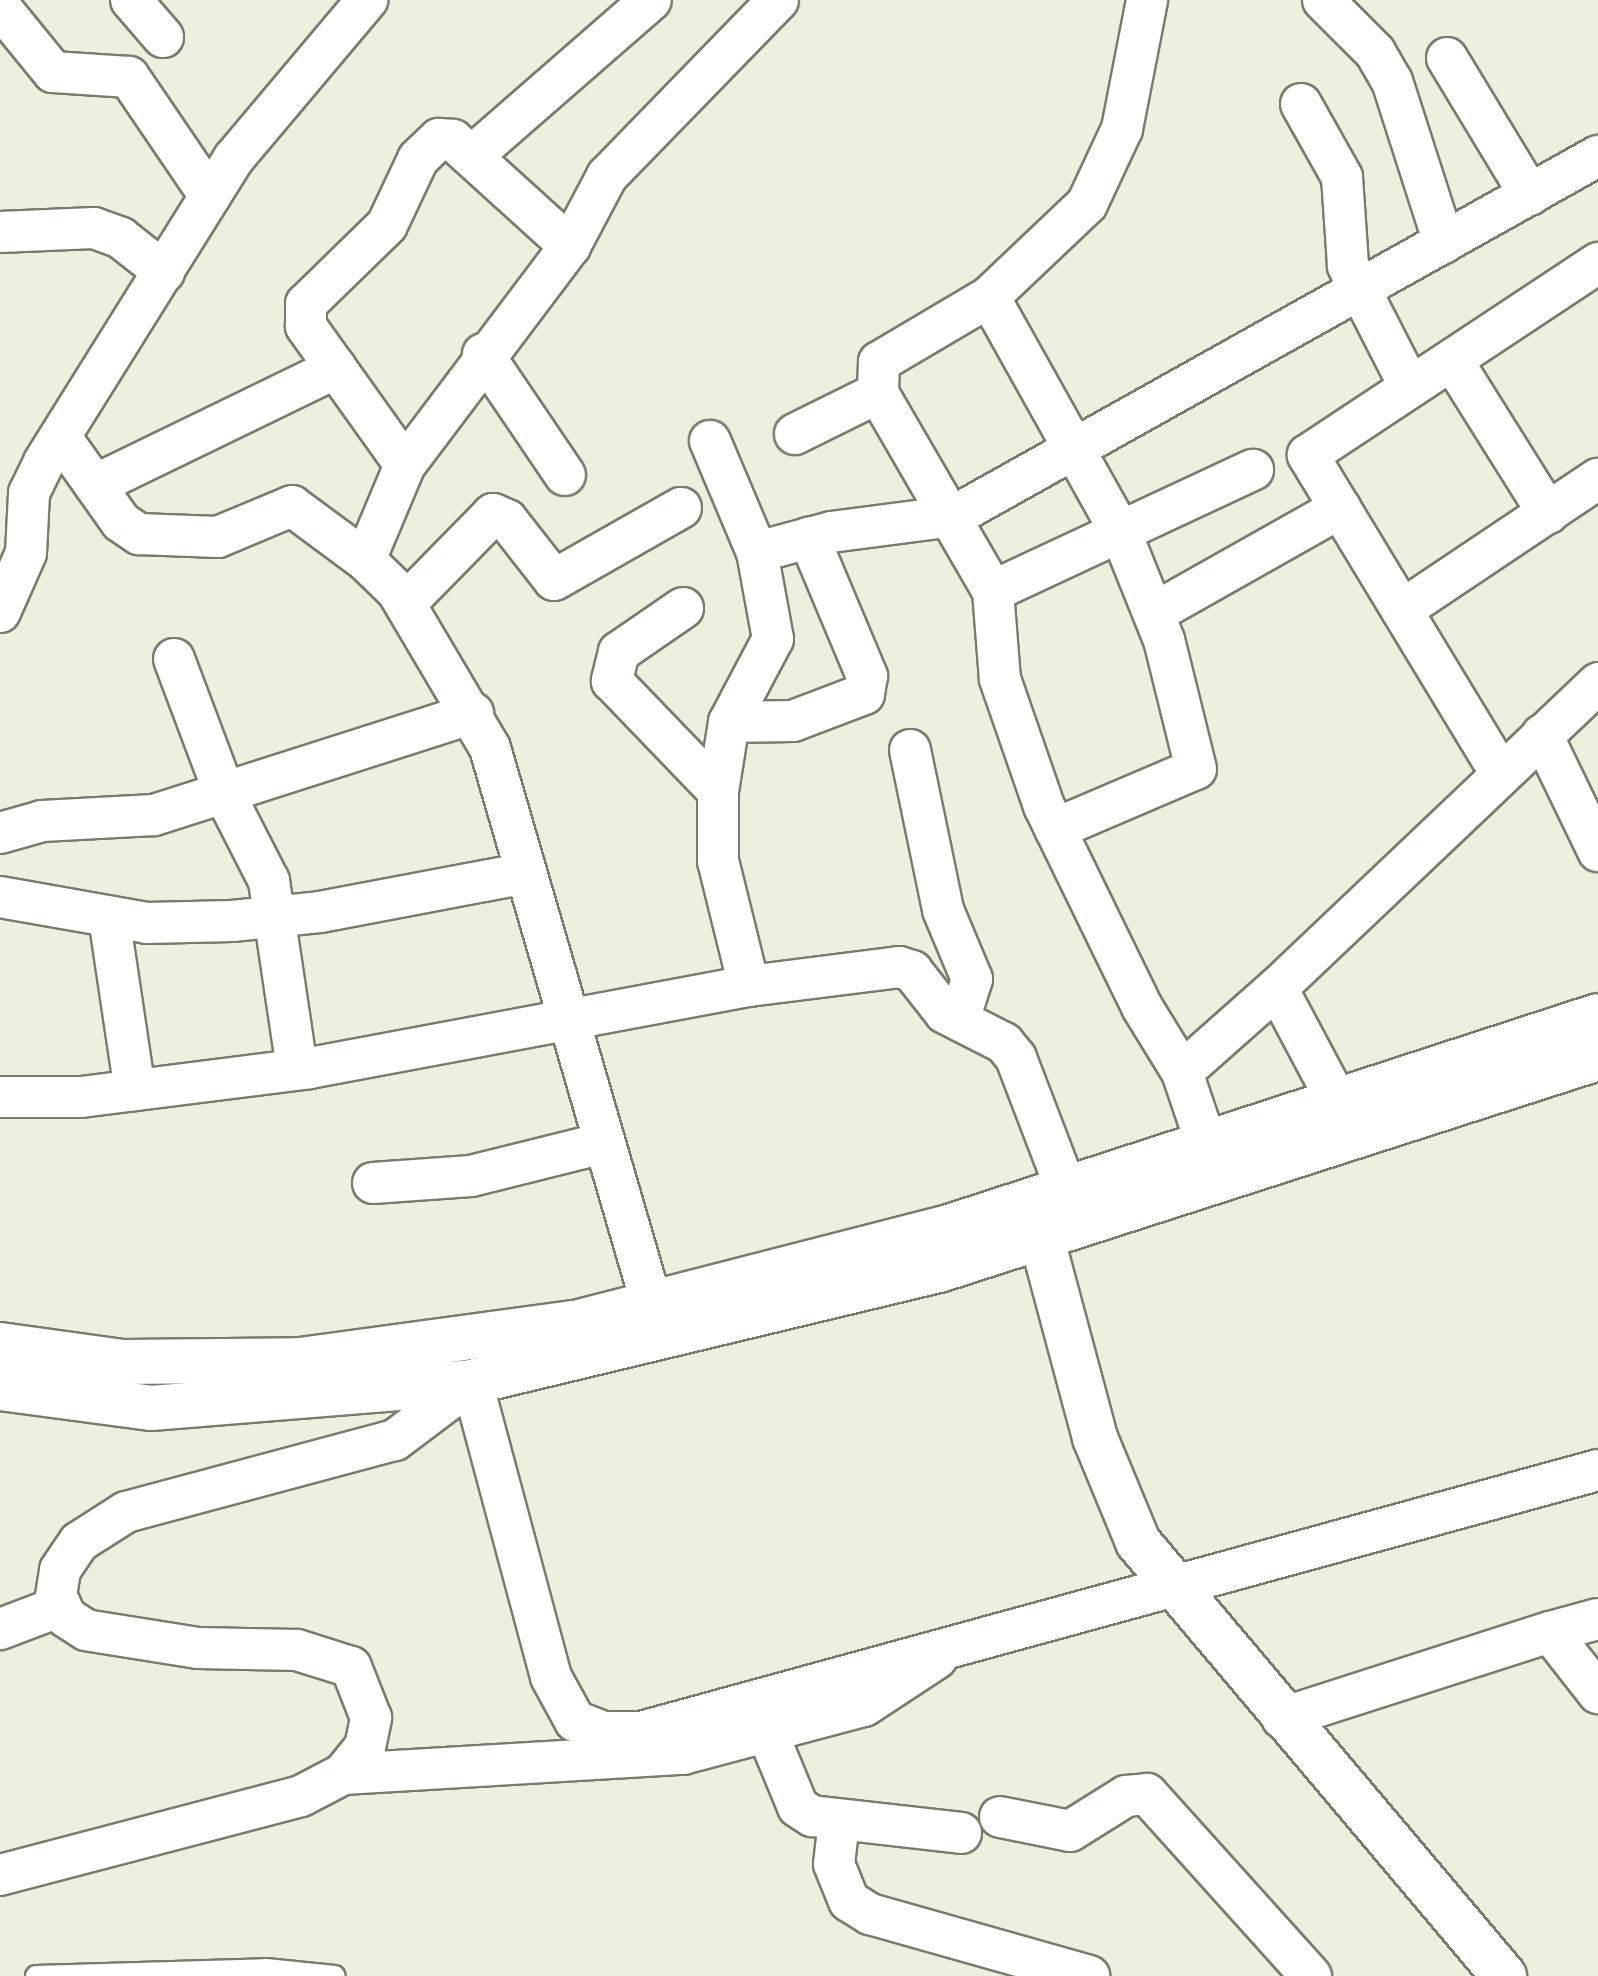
<!DOCTYPE html>
<style>
body{margin:0}
#map{position:relative;width:1598px;height:1976px;overflow:hidden;background:#ecf0de;font-family:Raleway,sans-serif}
div>[style]{position:absolute}
.roads{filter:drop-shadow(2px 0 #797c6c) drop-shadow(-2px 0 #797c6c) drop-shadow(0 2px #797c6c) drop-shadow(0 -2px #797c6c)}
.service>*{height:20px;margin:-10px;padding:0 10px;transform-origin:10px;border-radius:10px;background:#fff}
.minor>*{height:40px;margin:-20px;padding:0 20px;transform-origin:20px;border-radius:20px;background:#fff}
.tertiary>*{height:44px;margin:-22px;padding:0 22px;transform-origin:22px;border-radius:22px;background:#fff}
.secondary>*{height:44px;margin:-22px;padding:0 22px;transform-origin:22px;border-radius:22px;background:#fff}
span{translate:-50% -50%;white-space:nowrap;text-align:center;line-height:1.15;-webkit-text-stroke:7px #ecf0de;paint-order:stroke}
</style>
<div id="map">
<div class="roads">
<div class="service">
<i style="left:36px;top:1976px;width:230px;rotate:-1.7deg"></i>
<i style="left:266px;top:1969px;width:69px;rotate:5.8deg"></i>
</div>
<div class="minor">
<i style="left:131px;top:0;width:49px;rotate:49.1deg"></i>
<i style="left:1323px;top:0;width:74px;rotate:45deg"></i>
<i style="left:1375px;top:52px;width:34px;rotate:60deg"></i>
<i style="left:1392px;top:81px;width:170px;rotate:72.2deg"></i>
<i style="left:0;top:7px;width:84px;rotate:50.8deg"></i>
<i style="left:53px;top:72px;width:76px;rotate:3.8deg"></i>
<i style="left:129px;top:77px;width:144px;rotate:55.8deg"></i>
<i style="left:1447px;top:58px;width:160px;rotate:58.8deg"></i>
<i style="left:1301px;top:104px;width:84px;rotate:60.7deg"></i>
<i style="left:1342px;top:177px;width:89px;rotate:86.1deg"></i>
<i style="left:1348px;top:266px;width:136px;rotate:62.9deg"></i>
<i style="left:472px;top:156px;width:237px;rotate:-41.1deg"></i>
<i style="left:0;top:232px;width:94px;rotate:-2.4deg"></i>
<i style="left:94px;top:228px;width:29px;rotate:20deg"></i>
<i style="left:121px;top:238px;width:55px;rotate:38.3deg"></i>
<i style="left:989px;top:297px;width:128px;rotate:149.4deg"></i>
<i style="left:879px;top:362px;width:31px;rotate:92deg"></i>
<i style="left:878px;top:393px;width:229px;rotate:59.9deg"></i>
<i style="left:993px;top:591px;width:88px;rotate:85.5deg"></i>
<i style="left:1000px;top:679px;width:134px;rotate:70.9deg"></i>
<i style="left:1044px;top:806px;width:224px;rotate:64deg"></i>
<i style="left:1142px;top:1007px;width:76px;rotate:58.4deg"></i>
<i style="left:1182px;top:1072px;width:75px;rotate:71.3deg"></i>
<i style="left:483px;top:354px;width:146px;rotate:55.9deg"></i>
<i style="left:1452px;top:360px;width:181px;rotate:57.9deg"></i>
<i style="left:795px;top:434px;width:93px;rotate:-26.3deg"></i>
<i style="left:62px;top:439px;width:102px;rotate:54.6deg"></i>
<i style="left:121px;top:522px;width:22px;rotate:34deg"></i>
<i style="left:139px;top:534px;width:79px;rotate:2.2deg"></i>
<i style="left:218px;top:537px;width:80px;rotate:-22.7deg"></i>
<i style="left:292px;top:506px;width:91px;rotate:36.5deg"></i>
<i style="left:710px;top:441px;width:121px;rotate:67.1deg"></i>
<i style="left:405px;top:465px;width:171px;rotate:-125.5deg"></i>
<i style="left:306px;top:326px;width:22px;rotate:-90deg"></i>
<i style="left:306px;top:304px;width:113px;rotate:-44.3deg"></i>
<i style="left:387px;top:225px;width:73px;rotate:-64.8deg"></i>
<i style="left:418px;top:159px;width:29px;rotate:-44deg"></i>
<i style="left:439px;top:139px;width:14px;rotate:4deg"></i>
<i style="left:453px;top:140px;width:158px;rotate:42.2deg"></i>
<i style="left:95px;top:485px;width:268px;rotate:-25.9deg"></i>
<i style="left:993px;top:591px;width:287px;rotate:-25deg"></i>
<i style="left:405px;top:604px;width:126px;rotate:-45.6deg"></i>
<i style="left:493px;top:514px;width:15px;rotate:23deg"></i>
<i style="left:507px;top:520px;width:76px;rotate:51.9deg"></i>
<i style="left:554px;top:580px;width:146px;rotate:-29.6deg"></i>
<i style="left:683px;top:608px;width:78px;rotate:145.5deg"></i>
<i style="left:619px;top:652px;width:30px;rotate:104deg"></i>
<i style="left:612px;top:681px;width:153px;rotate:46.1deg"></i>
<i style="left:1402px;top:610px;width:236px;rotate:-33.8deg"></i>
<i style="left:0;top:612px;width:64px;rotate:-66.2deg"></i>
<i style="left:26px;top:553px;width:60px;rotate:-87.1deg"></i>
<i style="left:29px;top:493px;width:34px;rotate:-64deg"></i>
<i style="left:44px;top:462px;width:358px;rotate:-58deg"></i>
<i style="left:234px;top:158px;width:207px;rotate:-49.9deg"></i>
<i style="left:1154px;top:613px;width:214px;rotate:-29.4deg"></i>
<i style="left:174px;top:659px;width:145px;rotate:69.4deg"></i>
<i style="left:225px;top:795px;width:97px;rotate:62.9deg"></i>
<i style="left:269px;top:881px;width:190px;rotate:81.5deg"></i>
<i style="left:729px;top:722px;width:64px;rotate:-0.9deg"></i>
<i style="left:793px;top:721px;width:76px;rotate:-20.8deg"></i>
<i style="left:864px;top:694px;width:18px;rotate:-81deg"></i>
<i style="left:867px;top:676px;width:150px;rotate:-112.8deg"></i>
<i style="left:1542px;top:735px;width:129px;rotate:64.2deg"></i>
<i style="left:910px;top:750px;width:163px;rotate:78.3deg"></i>
<i style="left:943px;top:910px;width:75px;rotate:67.2deg"></i>
<i style="left:972px;top:979px;width:43px;rotate:107.6deg"></i>
<i style="left:1501px;top:774px;width:373px;rotate:-121.2deg"></i>
<i style="left:1308px;top:455px;width:348px;rotate:-33.5deg"></i>
<i style="left:1055px;top:829px;width:153px;rotate:-23.1deg"></i>
<i style="left:1196px;top:769px;width:133px;rotate:-103.9deg"></i>
<i style="left:1164px;top:640px;width:115px;rotate:-111.9deg"></i>
<i style="left:1121px;top:533px;width:270px;rotate:-119.2deg"></i>
<i style="left:989px;top:297px;width:135px;rotate:-43.5deg"></i>
<i style="left:1087px;top:204px;width:83px;rotate:-65deg"></i>
<i style="left:1122px;top:129px;width:131px;rotate:-79deg"></i>
<i style="left:0;top:833px;width:44px;rotate:-15.9deg"></i>
<i style="left:42px;top:821px;width:112px;rotate:-3.1deg"></i>
<i style="left:154px;top:815px;width:335px;rotate:-17.7deg"></i>
<i style="left:0;top:897px;width:149px;rotate:10deg"></i>
<i style="left:147px;top:923px;width:85px;rotate:-1.3deg"></i>
<i style="left:232px;top:921px;width:88px;rotate:-5.8deg"></i>
<i style="left:320px;top:912px;width:210px;rotate:-10.7deg"></i>
<i style="left:109px;top:917px;width:175px;rotate:81.5deg"></i>
<i style="left:749px;top:986px;width:129px;rotate:-103.9deg"></i>
<i style="left:718px;top:861px;width:70px;rotate:-90deg"></i>
<i style="left:718px;top:791px;width:70px;rotate:-80.9deg"></i>
<i style="left:729px;top:722px;width:94px;rotate:-62.1deg"></i>
<i style="left:773px;top:639px;width:88px;rotate:-100.4deg"></i>
<i style="left:757px;top:552px;width:77px;rotate:-15.1deg"></i>
<i style="left:831px;top:532px;width:124px;rotate:-7.4deg"></i>
<i style="left:954px;top:516px;width:738px;rotate:-29.21deg"></i>
<i style="left:1182px;top:1072px;width:127px;rotate:-41.5deg"></i>
<i style="left:0;top:1097px;width:81px"></i>
<i style="left:81px;top:1097px;width:231px;rotate:-7.2deg"></i>
<i style="left:310px;top:1068px;width:447px;rotate:-10.6deg"></i>
<i style="left:749px;top:986px;width:151px;rotate:-7.2deg"></i>
<i style="left:899px;top:967px;width:14px;rotate:17deg"></i>
<i style="left:912px;top:971px;width:53px;rotate:51.8deg"></i>
<i style="left:945px;top:1013px;width:66px;rotate:27deg"></i>
<i style="left:1004px;top:1043px;width:19px;rotate:51deg"></i>
<i style="left:1016px;top:1058px;width:140px;rotate:69.1deg"></i>
<i style="left:1337px;top:1101px;width:128px;rotate:-118deg"></i>
<i style="left:1277px;top:988px;width:443px;rotate:-43.5deg"></i>
<i style="left:373px;top:1183px;width:98px;rotate:-4.1deg"></i>
<i style="left:471px;top:1176px;width:136px;rotate:-14deg"></i>
<i style="left:652px;top:1305px;width:580px;rotate:-106.22deg"></i>
<i style="left:490px;top:748px;width:182px;rotate:-120.6deg"></i>
<i style="left:397px;top:591px;width:45px;rotate:-135.9deg"></i>
<i style="left:365px;top:560px;width:103px;rotate:-67.2deg"></i>
<i style="left:405px;top:465px;width:274px;rotate:-53deg"></i>
<i style="left:570px;top:246px;width:79px;rotate:-62.1deg"></i>
<i style="left:607px;top:176px;width:245px;rotate:-45.8deg"></i>
<i style="left:0;top:1629px;width:65px;rotate:-20.7deg"></i>
<i style="left:1550px;top:1632px;width:50px;rotate:-15.2deg"></i>
<i style="left:1282px;top:1718px;width:281px;rotate:-17.8deg"></i>
<i style="left:1550px;top:1632px;width:78px;rotate:51.8deg"></i>
<i style="left:767px;top:1732px;width:81px;rotate:67.5deg"></i>
<i style="left:798px;top:1807px;width:17px;rotate:33deg"></i>
<i style="left:812px;top:1816px;width:150px;rotate:6.5deg"></i>
<i style="left:343px;top:1774px;width:341px;rotate:-3.4deg"></i>
<i style="left:683px;top:1754px;width:187px;rotate:-14.9deg"></i>
<i style="left:864px;top:1706px;width:87px;rotate:-33.3deg"></i>
<i style="left:1000px;top:1817px;width:71px;rotate:11.3deg"></i>
<i style="left:1070px;top:1831px;width:66px;rotate:-32deg"></i>
<i style="left:1126px;top:1796px;width:21px;rotate:-5deg"></i>
<i style="left:1147px;top:1794px;width:245px;rotate:48deg"></i>
<i style="left:839px;top:1821px;width:43px;rotate:96.6deg"></i>
<i style="left:834px;top:1864px;width:40px;rotate:68deg"></i>
<i style="left:849px;top:1901px;width:25px;rotate:32deg"></i>
<i style="left:870px;top:1914px;width:228px;rotate:15.8deg"></i>
<i style="left:0;top:1875px;width:311px;rotate:-14.7deg"></i>
<i style="left:301px;top:1796px;width:47px;rotate:-27.6deg"></i>
<i style="left:343px;top:1774px;width:35px;rotate:-51deg"></i>
<i style="left:365px;top:1747px;width:30px;rotate:-78deg"></i>
<i style="left:371px;top:1718px;width:55px;rotate:-111.4deg"></i>
<i style="left:351px;top:1667px;width:57px;rotate:-162.5deg"></i>
<i style="left:297px;top:1650px;width:99px;rotate:-178.8deg"></i>
<i style="left:198px;top:1648px;width:113px;rotate:-170.9deg"></i>
<i style="left:86px;top:1630px;width:24px;rotate:-147deg"></i>
<i style="left:66px;top:1617px;width:23px;rotate:-115deg"></i>
<i style="left:56px;top:1596px;width:26px;rotate:-81deg"></i>
<i style="left:60px;top:1570px;width:34px;rotate:-56deg"></i>
<i style="left:79px;top:1542px;width:56px;rotate:-32.6deg"></i>
<i style="left:126px;top:1512px;width:278px;rotate:-15deg"></i>
<i style="left:395px;top:1440px;width:96px;rotate:-37deg"></i>
<i style="left:472px;top:1382px;width:305px;rotate:75deg"></i>
<i style="left:551px;top:1677px;width:50px;rotate:61.4deg"></i>
<i style="left:575px;top:1721px;width:31px;rotate:21deg"></i>
<i style="left:604px;top:1732px;width:37px"></i>
<i style="left:641px;top:1732px;width:992px;rotate:-15.31deg"></i>
</div>
<div class="tertiary">
<i style="left:1041px;top:1236px;width:209px;rotate:75deg"></i>
<i style="left:1095px;top:1438px;width:113px;rotate:67.5deg"></i>
<i style="left:1138px;top:1542px;width:568px;rotate:49.86deg"></i>
</div>
<div class="secondary">
<i style="left:0;top:1345px;width:124px;rotate:7.9deg"></i>
<i style="left:123px;top:1362px;width:177px;rotate:-0.6deg"></i>
<i style="left:300px;top:1360px;width:277px;rotate:-7.7deg"></i>
<i style="left:575px;top:1323px;width:386px;rotate:-14.4deg"></i>
<i style="left:949px;top:1227px;width:682px;rotate:-18.01deg"></i>
<i style="left:0;top:1388px;width:152px;rotate:7.5deg"></i>
<i style="left:151px;top:1408px;width:322px;rotate:-4.6deg"></i>
<i style="left:472px;top:1382px;width:480px;rotate:-13.5deg"></i>
<i style="left:939px;top:1270px;width:692px;rotate:-17.83deg"></i>
</div>
</div>
</div>
